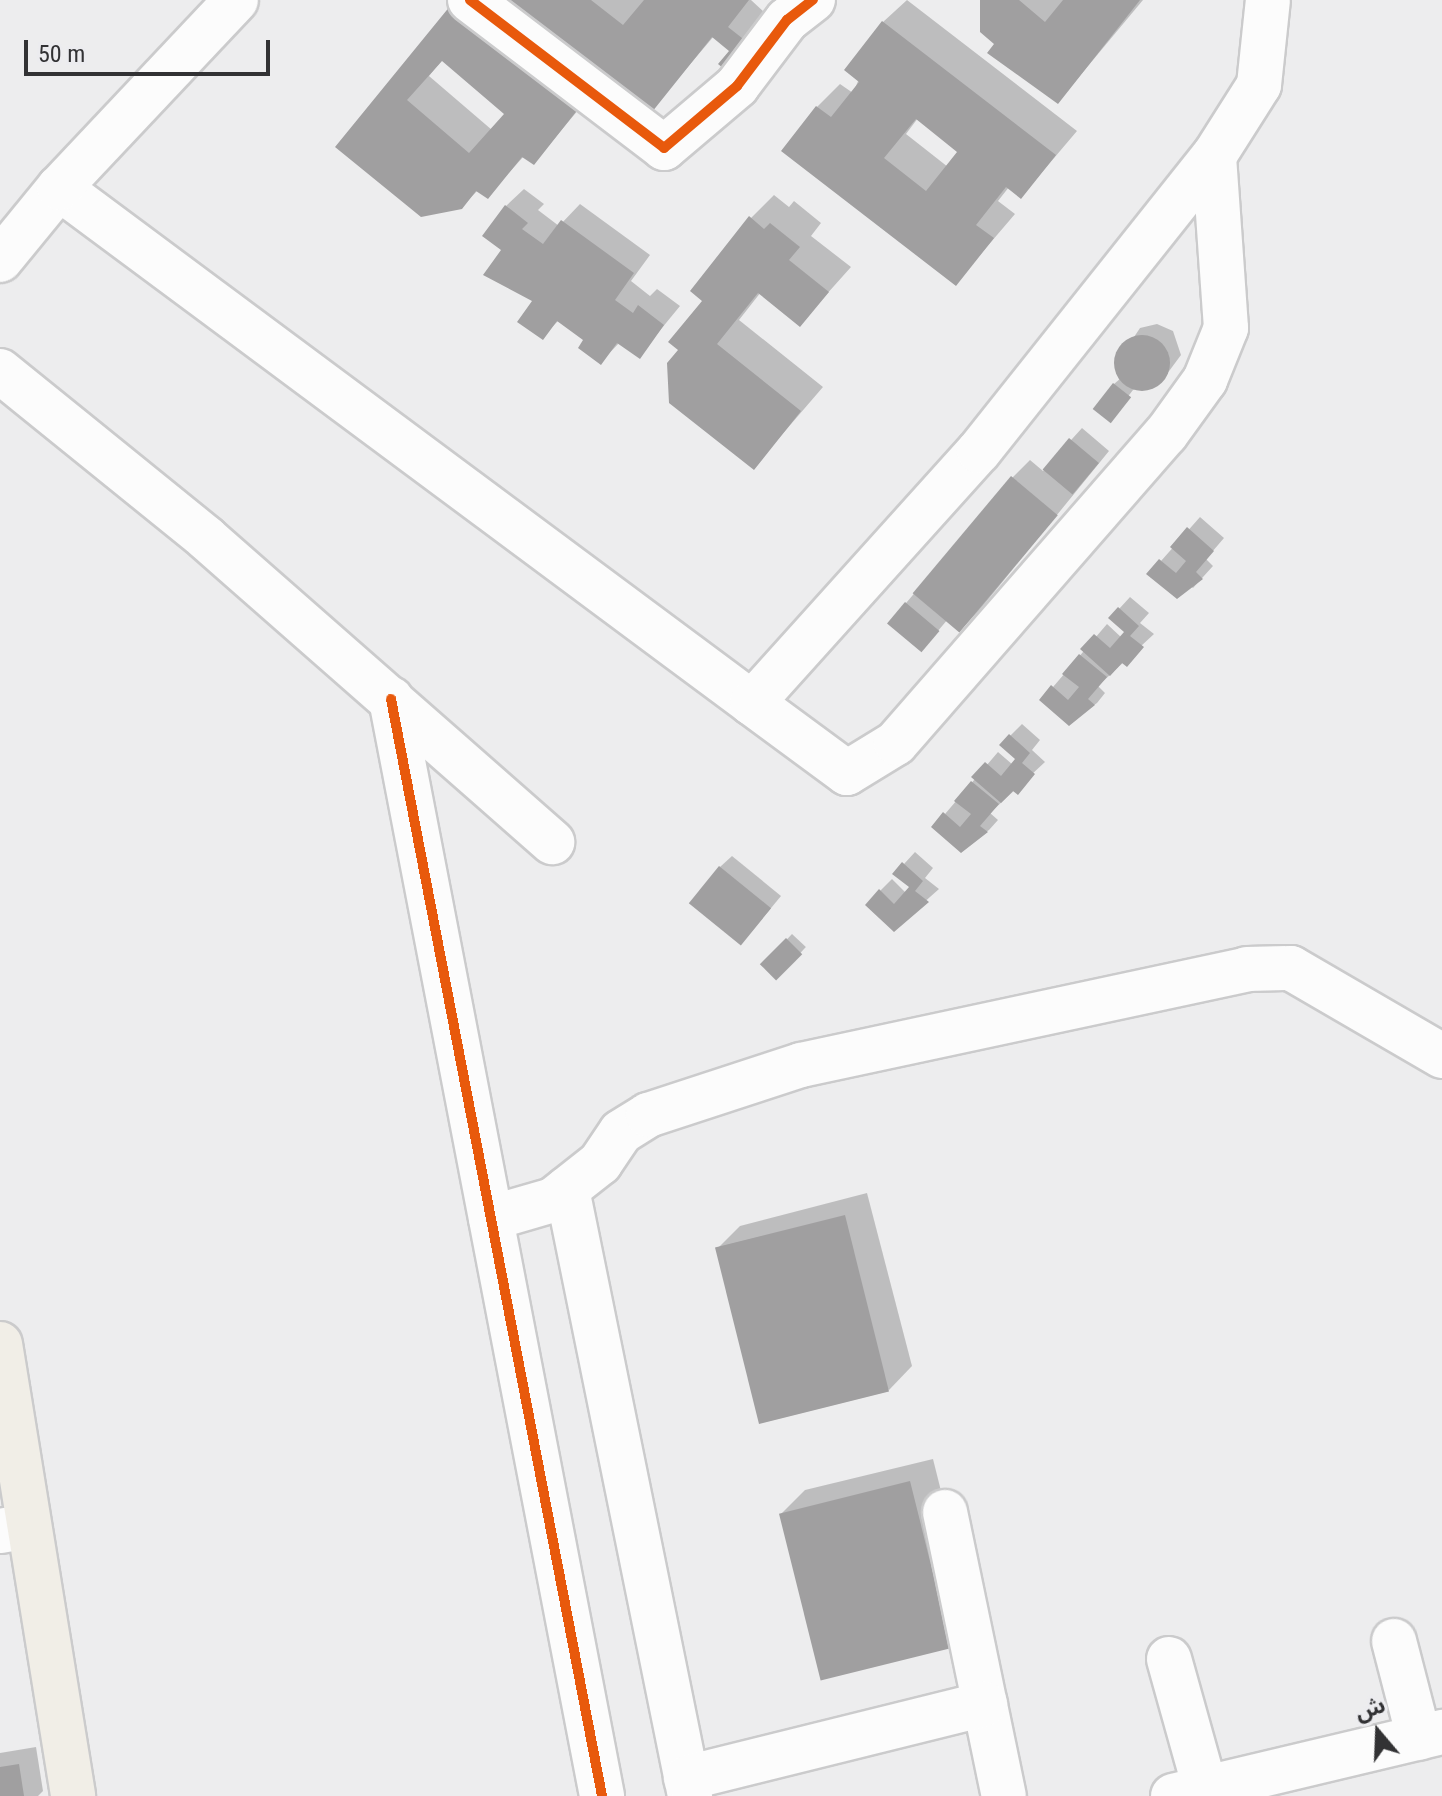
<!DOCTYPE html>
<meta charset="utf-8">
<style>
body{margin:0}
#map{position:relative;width:1442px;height:1796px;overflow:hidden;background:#ededee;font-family:"Roboto Condensed","Noto Sans Arabic",sans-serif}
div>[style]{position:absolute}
.shadow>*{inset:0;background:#0003;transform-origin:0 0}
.building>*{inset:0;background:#a09fa0;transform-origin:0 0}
.round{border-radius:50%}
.roads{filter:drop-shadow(2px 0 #cbcbcc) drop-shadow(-2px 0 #cbcbcc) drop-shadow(0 2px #cbcbcc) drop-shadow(0 -2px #cbcbcc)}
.minor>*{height:44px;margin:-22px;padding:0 22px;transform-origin:22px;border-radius:22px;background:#fcfcfc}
.major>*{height:44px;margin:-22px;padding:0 22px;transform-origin:22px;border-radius:22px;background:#f1eee7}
.cycleway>*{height:10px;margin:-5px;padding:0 5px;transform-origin:5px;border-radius:5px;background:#e8590c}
span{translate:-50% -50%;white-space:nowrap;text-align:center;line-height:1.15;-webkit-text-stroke:8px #ececef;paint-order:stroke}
.north{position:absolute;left:1338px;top:1692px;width:80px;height:80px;-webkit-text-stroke:6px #ececef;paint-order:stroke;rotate:341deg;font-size:22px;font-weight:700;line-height:32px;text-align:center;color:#323234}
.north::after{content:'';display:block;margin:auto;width:28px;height:36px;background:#323234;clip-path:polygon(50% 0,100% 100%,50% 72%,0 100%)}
.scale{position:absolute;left:24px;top:40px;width:246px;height:36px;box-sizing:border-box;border:4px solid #323234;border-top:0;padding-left:10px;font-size:24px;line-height:28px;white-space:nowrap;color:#323234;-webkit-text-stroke:6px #ececef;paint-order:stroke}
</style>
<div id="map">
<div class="shadow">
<i style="clip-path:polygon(evenodd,457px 0,751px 0,778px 25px,732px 50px,714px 36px,648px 114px,604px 79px,534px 163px,524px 156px,488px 196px,478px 190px,461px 208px,338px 147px,457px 0,443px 59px,507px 114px,492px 130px,429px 76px,443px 59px)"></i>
<i style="clip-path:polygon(evenodd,907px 0,1077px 131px,1021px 197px,1009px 187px,998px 201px,1015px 214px,956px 283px,817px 107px,840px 84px,853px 93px,883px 22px,907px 0,918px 118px,960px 152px,948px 167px,906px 134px,918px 118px)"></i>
<i style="clip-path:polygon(982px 0,1143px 0,1058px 102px,996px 44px)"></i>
<i style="clip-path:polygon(524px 189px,544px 204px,538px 210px,559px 226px,580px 204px,650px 255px,631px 281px,650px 296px,657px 289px,680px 306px,639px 356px,620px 342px,601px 362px,586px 340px,559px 320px,542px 337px,535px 300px,504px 250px,506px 206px)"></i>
<i style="clip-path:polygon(774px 195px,789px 207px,794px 201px,821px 223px,811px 236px,851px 267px,800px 324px,761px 292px,739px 320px,823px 387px,754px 467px,681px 350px,751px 218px)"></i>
<i style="clip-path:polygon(1157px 324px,1173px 331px,1181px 355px,1161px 382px,1133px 390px,1113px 416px,1114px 384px,1121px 378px,1116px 364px,1140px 328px)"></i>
<i style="clip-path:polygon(1082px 428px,1109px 451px,978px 612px,960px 630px,948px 619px,932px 638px,890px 622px,1012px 478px,1030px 460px,1043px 471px)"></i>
<i style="clip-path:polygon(1200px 517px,1224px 538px,1206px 559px,1213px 566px,1193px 588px,1161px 561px)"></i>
<i style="clip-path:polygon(1130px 597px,1149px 613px,1140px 623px,1154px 634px,1098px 686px,1105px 693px,1097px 703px,1069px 723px,1053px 687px,1107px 624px,1122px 638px,1127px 632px,1119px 609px)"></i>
<i style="clip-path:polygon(1022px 724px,1040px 740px,1032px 750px,1045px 762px,990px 813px,998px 820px,989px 830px,961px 850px,945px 814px,998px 752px,1013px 765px,1018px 759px,1010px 736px)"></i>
<i style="clip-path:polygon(915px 852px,933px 868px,925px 878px,939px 889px,894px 929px,867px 904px,892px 879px,906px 893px,912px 887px,904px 864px)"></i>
<i style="clip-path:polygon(732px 856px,781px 896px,752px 931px,720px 867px)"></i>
<i style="left:792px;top:934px;width:19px;height:42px;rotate:43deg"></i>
<i style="clip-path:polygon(867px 1193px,912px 1366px,889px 1390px,717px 1249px,740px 1226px)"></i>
<i style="clip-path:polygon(933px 1459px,974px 1623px,951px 1646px,781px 1514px,805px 1490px)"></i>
<i style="clip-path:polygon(36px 1747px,43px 1791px,38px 1796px,0 1796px,0 1753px)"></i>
</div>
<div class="building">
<i style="clip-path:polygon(evenodd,455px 0,586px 99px,534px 165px,522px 157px,488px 199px,476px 191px,462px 209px,421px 217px,335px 147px,455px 0,442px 61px,504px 114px,469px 153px,407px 100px,442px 61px)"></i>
<i style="clip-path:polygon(500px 0,591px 0,623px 25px,644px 0,749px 0,728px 27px,756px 49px,734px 77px,718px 64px,729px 51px,712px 37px,648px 117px)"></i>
<i style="clip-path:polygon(980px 0,1019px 0,1045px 22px,1063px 0,1140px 0,1058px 104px,987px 53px,994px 44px,980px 32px)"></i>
<i style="clip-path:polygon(evenodd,882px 21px,1056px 155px,1021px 199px,1006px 187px,976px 225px,994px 238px,956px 286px,781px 151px,816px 106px,831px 117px,859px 82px,844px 70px,882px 21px,916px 119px,957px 152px,926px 191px,884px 158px,916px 119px)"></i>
<i style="clip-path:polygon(505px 205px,528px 223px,522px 229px,543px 244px,561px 220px,634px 273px,615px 300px,633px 313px,638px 305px,664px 325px,640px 359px,617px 343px,601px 365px,578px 348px,583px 340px,557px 321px,543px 340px,517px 322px,532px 301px,483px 275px,501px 250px,482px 236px)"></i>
<i style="clip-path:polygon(749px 216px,764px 229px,770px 223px,800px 247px,789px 260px,829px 292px,800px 327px,758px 293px,717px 344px,801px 411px,754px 470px,669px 403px,667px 363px,678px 350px,668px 342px,702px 301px,690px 291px)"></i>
<i class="round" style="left:1114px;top:335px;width:56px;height:56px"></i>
<i style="left:1113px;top:383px;width:23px;height:33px;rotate:38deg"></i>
<i style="left:1069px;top:438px;width:39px;height:41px;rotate:40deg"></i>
<i style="left:1011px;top:476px;width:61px;height:153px;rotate:40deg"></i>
<i style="clip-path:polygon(1187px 527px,1214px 551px,1196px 572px,1203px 579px,1177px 599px,1146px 574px,1159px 559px,1176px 573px,1186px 561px,1170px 547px)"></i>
<i style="left:905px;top:602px;width:45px;height:28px;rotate:40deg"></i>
<i style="clip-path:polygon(1118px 607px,1139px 626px,1130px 636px,1144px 647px,1127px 667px,1122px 663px,1110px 676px,1080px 649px,1094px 634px,1110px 648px,1124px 632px,1108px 618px)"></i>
<i style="clip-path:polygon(1079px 654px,1107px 677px,1088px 699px,1095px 705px,1069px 726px,1039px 700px,1051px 685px,1068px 700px,1079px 687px,1062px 674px)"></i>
<i style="clip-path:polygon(1009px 734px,1030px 753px,1022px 763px,1035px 774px,1018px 795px,1013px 791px,1001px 803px,971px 777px,985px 762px,1001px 776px,1015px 759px,999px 745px)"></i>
<i style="clip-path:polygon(971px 781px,999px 804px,980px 826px,988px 832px,961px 853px,931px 827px,943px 812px,960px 827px,971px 814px,954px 801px)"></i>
<i style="clip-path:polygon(902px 862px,923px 881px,915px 891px,929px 902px,894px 932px,865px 905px,879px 889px,894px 904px,909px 887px,892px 874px)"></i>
<i style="left:719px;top:866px;width:67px;height:48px;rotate:39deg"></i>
<i style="left:786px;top:938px;width:23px;height:37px;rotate:45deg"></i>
<i style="left:845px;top:1215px;width:182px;height:134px;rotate:76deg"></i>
<i style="left:910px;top:1481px;width:172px;height:135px;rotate:76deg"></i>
<i style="clip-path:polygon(19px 1764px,24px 1796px,0 1796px,0 1767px)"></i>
</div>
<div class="roads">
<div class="minor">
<i style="left:470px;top:0;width:244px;rotate:37.3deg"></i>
<i style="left:664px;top:148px;width:96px;rotate:-40.3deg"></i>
<i style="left:737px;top:86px;width:83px;rotate:-52.9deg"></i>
<i style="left:787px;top:20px;width:33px;rotate:-38deg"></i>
<i style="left:59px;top:188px;width:863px;rotate:36.62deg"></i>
<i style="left:752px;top:703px;width:339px;rotate:-48deg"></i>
<i style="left:979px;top:451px;width:377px;rotate:-51.5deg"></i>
<i style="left:1214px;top:156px;width:84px;rotate:-57.6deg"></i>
<i style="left:1259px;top:85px;width:85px;rotate:-84deg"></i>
<i style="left:0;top:260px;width:93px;rotate:-50.7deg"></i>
<i style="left:59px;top:188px;width:258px;rotate:-46.7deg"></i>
<i style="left:0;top:371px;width:265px;rotate:39deg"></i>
<i style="left:206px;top:538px;width:461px;rotate:41.3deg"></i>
<i style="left:391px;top:699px;width:1117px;rotate:79.11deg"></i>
<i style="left:752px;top:703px;width:118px;rotate:36.4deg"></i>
<i style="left:847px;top:773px;width:57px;rotate:-31.5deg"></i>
<i style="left:896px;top:743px;width:410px;rotate:-48.9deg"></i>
<i style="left:1166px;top:434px;width:67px;rotate:-54.2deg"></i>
<i style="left:1205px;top:380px;width:56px;rotate:-68deg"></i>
<i style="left:1226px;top:328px;width:172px;rotate:-94deg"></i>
<i style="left:567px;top:1189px;width:619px;rotate:78.54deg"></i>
<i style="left:491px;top:1218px;width:65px;rotate:-16.2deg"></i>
<i style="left:553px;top:1200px;width:60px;rotate:-38.2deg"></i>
<i style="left:600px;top:1163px;width:37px;rotate:-56deg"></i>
<i style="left:621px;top:1132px;width:32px;rotate:-32deg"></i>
<i style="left:648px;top:1115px;width:161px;rotate:-18.1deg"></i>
<i style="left:801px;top:1065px;width:456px;rotate:-12.1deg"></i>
<i style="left:1247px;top:969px;width:44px;rotate:-1.3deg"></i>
<i style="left:1291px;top:968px;width:175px;rotate:30.2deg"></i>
<i style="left:945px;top:1512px;width:290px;rotate:78.3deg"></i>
<i style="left:0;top:1531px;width:29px;rotate:-10deg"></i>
<i style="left:1394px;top:1641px;width:100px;rotate:75.5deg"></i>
<i style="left:1169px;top:1659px;width:134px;rotate:74.4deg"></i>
<i style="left:686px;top:1778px;width:308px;rotate:-13.9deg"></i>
<i style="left:1173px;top:1796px;width:277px;rotate:-13.4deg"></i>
</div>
<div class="major">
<i style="left:0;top:1344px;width:458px;rotate:80.8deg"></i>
</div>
</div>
<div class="cycleway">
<i style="left:470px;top:0;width:244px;rotate:37.3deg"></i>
<i style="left:664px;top:148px;width:96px;rotate:-40.3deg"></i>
<i style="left:737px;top:86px;width:83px;rotate:-52.9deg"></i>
<i style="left:787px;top:20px;width:33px;rotate:-38deg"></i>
<i style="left:391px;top:699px;width:1117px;rotate:79.11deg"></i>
</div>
<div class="north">ش</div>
<div class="scale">50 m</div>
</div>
